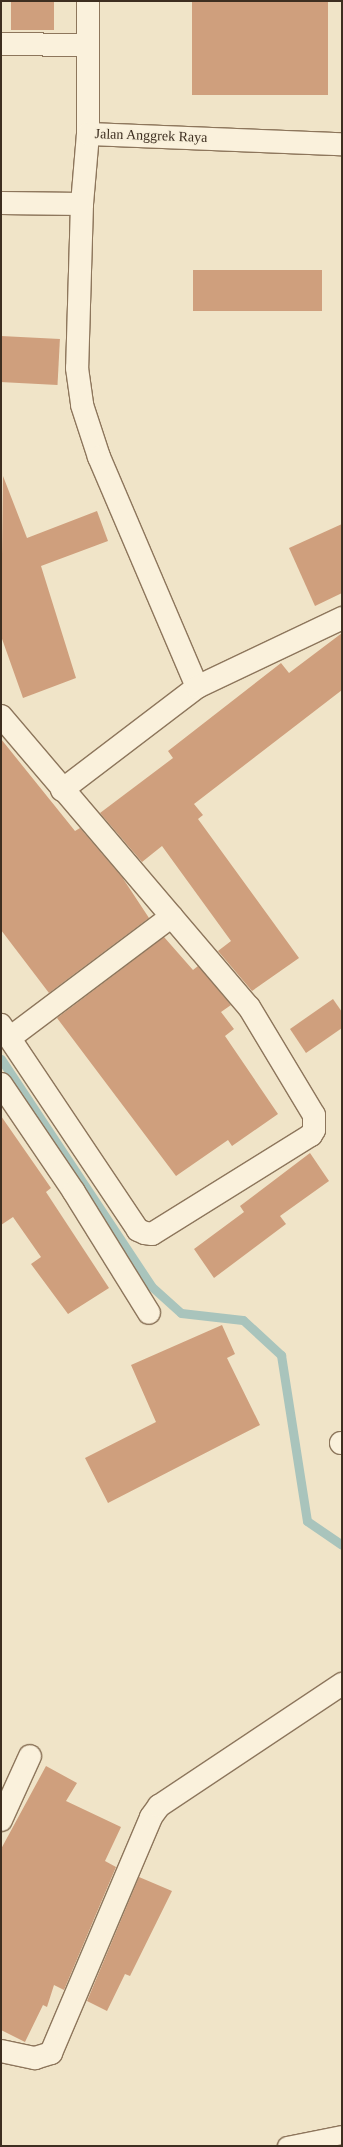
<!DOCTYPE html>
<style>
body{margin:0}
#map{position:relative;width:343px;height:2147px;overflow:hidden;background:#f0e4c8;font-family:"Times New Roman",serif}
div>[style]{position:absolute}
.stream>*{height:9px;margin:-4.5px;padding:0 4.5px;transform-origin:4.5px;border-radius:4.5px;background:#a9c4bc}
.building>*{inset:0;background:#cf9f7d;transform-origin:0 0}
.roads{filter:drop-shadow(1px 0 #8d765c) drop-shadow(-1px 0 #8d765c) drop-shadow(0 1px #8d765c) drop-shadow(0 -1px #8d765c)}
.lane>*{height:18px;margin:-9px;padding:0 9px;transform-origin:9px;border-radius:9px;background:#faf1dc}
.street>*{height:22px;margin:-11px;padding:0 11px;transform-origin:11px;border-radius:11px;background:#faf1dc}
span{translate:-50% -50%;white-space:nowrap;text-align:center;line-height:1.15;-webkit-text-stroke:3px #f7eed8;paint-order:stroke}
.street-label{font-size:14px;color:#3d2e20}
.frame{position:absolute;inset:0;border:2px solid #3d2e20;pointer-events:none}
</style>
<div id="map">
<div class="stream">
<i style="left:1px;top:1059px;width:272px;rotate:56.5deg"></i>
<i style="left:151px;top:1286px;width:40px;rotate:42deg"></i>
<i style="left:181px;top:1313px;width:62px;rotate:6.4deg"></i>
<i style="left:243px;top:1320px;width:52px;rotate:42.6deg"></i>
<i style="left:281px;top:1355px;width:168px;rotate:81.1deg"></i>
<i style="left:307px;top:1521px;width:42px;rotate:34.4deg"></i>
</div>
<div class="building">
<i style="left:11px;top:1px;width:43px;height:29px"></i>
<i style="left:192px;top:1px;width:136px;height:94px"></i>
<i style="left:193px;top:270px;width:129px;height:41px"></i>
<i style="left:1px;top:336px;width:59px;height:46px;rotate:3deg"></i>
<i style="clip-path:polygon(3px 476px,27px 538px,97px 511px,108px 541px,41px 566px,76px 678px,23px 698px,1px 636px)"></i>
<i style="clip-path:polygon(342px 524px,342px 593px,315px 606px,289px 548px)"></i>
<i style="clip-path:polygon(342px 633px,342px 690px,194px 804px,203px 815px,198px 819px,299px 958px,252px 991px,218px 951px,231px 941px,162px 846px,142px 862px,100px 813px,173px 758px,168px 751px,281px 663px,289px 673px)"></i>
<i style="clip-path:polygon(1px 739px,75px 831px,80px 828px,122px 877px,149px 918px,49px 993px,1px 930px)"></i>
<i style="clip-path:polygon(164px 937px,193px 970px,198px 966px,231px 1005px,221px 1012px,234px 1029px,225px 1036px,278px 1114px,232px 1146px,228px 1140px,176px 1176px,57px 1018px)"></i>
<i style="clip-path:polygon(333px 999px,342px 1012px,342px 1028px,306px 1053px,290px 1029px)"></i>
<i style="clip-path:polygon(1px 1116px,51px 1188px,46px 1192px,109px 1288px,68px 1314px,31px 1264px,41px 1257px,13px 1217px,1px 1225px)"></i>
<i style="clip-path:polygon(310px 1153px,329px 1181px,280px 1216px,286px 1224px,214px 1278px,194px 1249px,244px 1212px,240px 1206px)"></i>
<i style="clip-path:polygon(222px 1325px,235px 1354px,227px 1358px,260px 1425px,108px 1503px,85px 1458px,156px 1422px,131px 1365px)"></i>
<i style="clip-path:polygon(46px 1766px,77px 1783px,66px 1801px,121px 1827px,105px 1861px,116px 1867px,64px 1990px,54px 1985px,47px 2007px,43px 2005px,25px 2042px,1px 2030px,1px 1849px)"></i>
<i style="clip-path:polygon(139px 1877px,172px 1891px,130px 1976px,125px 1974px,107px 2011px,87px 2001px)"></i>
</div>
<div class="roads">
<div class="lane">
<i style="left:287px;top:2146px;width:56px;rotate:-11.3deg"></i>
</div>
<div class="street">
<i style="left:1px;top:44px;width:86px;rotate:0.7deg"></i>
<i style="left:88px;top:134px;width:133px;rotate:-90deg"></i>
<i style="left:1px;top:203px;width:81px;rotate:0.7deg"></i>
<i style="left:82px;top:204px;width:70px;rotate:-85.1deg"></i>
<i style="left:88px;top:134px;width:254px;rotate:2.3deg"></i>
<i style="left:82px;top:204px;width:164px;rotate:91.7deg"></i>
<i style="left:77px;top:368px;width:37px;rotate:82deg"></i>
<i style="left:82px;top:405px;width:55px;rotate:71.9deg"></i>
<i style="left:99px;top:457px;width:250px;rotate:66.9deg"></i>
<i style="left:1px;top:716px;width:382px;rotate:49.6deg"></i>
<i style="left:249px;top:1007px;width:126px;rotate:59deg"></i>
<i style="left:314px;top:1115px;width:15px;rotate:90deg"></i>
<i style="left:314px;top:1130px;width:6px;rotate:121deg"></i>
<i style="left:311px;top:1135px;width:187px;rotate:148.1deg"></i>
<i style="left:152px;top:1234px;width:7px;rotate:-172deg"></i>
<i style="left:145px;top:1233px;width:8px;rotate:-157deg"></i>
<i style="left:138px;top:1230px;width:247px;rotate:-123.8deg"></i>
<i style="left:62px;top:790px;width:170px;rotate:-37.3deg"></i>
<i style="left:197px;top:687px;width:161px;rotate:-25.4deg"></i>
<i style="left:11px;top:1037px;width:201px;rotate:-36.9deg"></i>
<i style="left:1px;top:1084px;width:130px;rotate:55.9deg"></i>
<i style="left:74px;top:1192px;width:142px;rotate:58.2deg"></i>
<i style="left:341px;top:1443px;width:1px"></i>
<i style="left:1px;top:1820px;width:70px;rotate:-65.6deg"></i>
<i style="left:1px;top:2051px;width:35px;rotate:12deg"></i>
<i style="left:35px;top:2058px;width:17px;rotate:-17deg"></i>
<i style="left:51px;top:2053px;width:256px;rotate:-67deg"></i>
<i style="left:151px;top:1817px;width:14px;rotate:-54deg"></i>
<i style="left:159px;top:1806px;width:220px;rotate:-33.7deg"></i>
</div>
</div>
<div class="street-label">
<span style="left:151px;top:136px;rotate:2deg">Jalan Anggrek Raya</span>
</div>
<div class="frame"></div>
</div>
